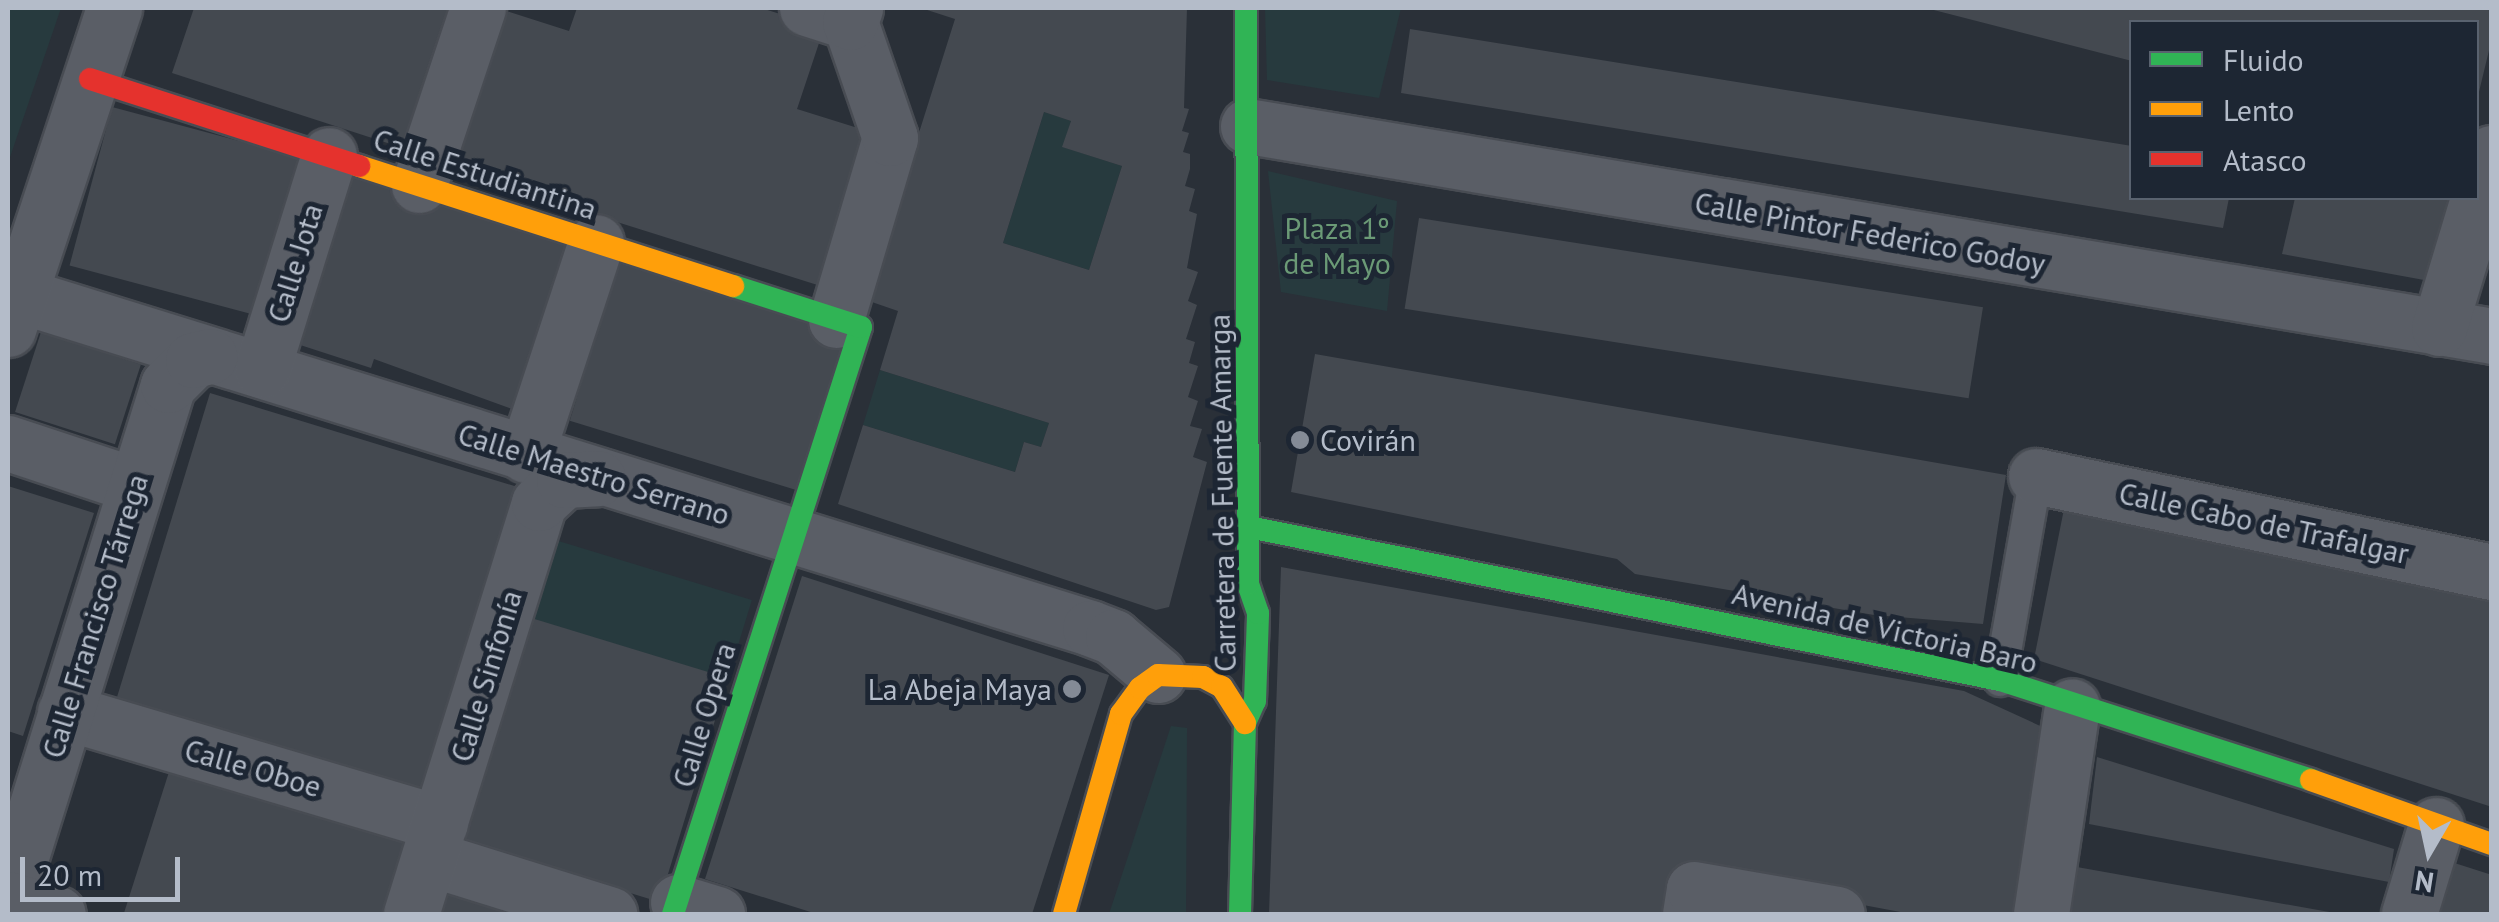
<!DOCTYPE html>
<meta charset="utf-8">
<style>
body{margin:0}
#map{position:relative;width:2499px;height:922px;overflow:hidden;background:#2a3038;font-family:"PT Sans",sans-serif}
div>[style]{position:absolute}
.green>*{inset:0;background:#273a3e;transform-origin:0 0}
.building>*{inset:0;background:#444950;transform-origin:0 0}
.roads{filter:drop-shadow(2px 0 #484c53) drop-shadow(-2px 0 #484c53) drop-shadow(0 2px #484c53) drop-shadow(0 -2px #484c53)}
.lane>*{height:32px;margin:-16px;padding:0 16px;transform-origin:16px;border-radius:16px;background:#5a5e66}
.street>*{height:55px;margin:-27.5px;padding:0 27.5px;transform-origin:27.5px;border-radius:27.5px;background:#5a5e66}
.fast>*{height:22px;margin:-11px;padding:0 11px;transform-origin:11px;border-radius:11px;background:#30b455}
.slow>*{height:22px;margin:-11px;padding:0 11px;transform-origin:11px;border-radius:11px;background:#ff9f0a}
.jam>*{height:22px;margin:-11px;padding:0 11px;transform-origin:11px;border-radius:11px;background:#e5322d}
.dots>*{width:28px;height:28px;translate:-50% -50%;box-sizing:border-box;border:5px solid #1d2633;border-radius:50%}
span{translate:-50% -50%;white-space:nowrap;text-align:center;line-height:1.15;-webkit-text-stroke:10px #1d2633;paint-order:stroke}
.street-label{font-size:30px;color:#b4bcc9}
.park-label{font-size:30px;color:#6b9a76}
.poi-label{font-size:30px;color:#b4bcc9}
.left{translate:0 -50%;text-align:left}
.right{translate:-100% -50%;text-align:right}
.frame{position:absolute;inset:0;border:10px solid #b4bcc9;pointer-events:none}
.legend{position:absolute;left:2129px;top:20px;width:350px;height:180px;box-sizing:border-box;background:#1d2633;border:2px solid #59626f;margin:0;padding:12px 18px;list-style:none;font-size:30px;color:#b4bcc9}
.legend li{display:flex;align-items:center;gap:20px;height:50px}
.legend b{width:50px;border:2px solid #59626f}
.north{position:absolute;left:2379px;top:802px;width:100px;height:100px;-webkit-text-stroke:8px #1d2633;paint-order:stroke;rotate:189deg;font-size:28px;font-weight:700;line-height:40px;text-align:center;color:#b4bcc9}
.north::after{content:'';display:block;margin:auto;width:35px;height:45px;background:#b4bcc9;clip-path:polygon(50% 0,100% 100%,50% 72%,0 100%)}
.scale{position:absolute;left:20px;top:857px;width:160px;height:45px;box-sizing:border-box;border:5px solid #b4bcc9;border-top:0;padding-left:12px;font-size:30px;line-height:35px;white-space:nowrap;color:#b4bcc9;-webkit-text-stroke:8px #1d2633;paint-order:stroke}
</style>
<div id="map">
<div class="green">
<i style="clip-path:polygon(8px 8px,61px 8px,8px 163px)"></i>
<i style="clip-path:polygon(1265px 8px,1401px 8px,1379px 98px,1267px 80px)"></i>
<i style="clip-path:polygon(1044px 112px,1071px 121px,1063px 147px,1122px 166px,1089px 270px,1003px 243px)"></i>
<i style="clip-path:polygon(1268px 171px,1397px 201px,1387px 311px,1281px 292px)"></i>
<i style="clip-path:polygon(880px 370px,1049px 423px,1041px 447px,1024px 442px,1015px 472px,863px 425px)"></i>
<i style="left:552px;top:539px;width:209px;height:82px;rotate:17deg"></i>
<i style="clip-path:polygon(1171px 726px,1187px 728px,1186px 914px,1109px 914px)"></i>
</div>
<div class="building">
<i style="clip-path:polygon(194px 8px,451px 8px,406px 149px,172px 73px)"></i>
<i style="clip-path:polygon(497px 8px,569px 31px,577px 8px,761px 8px,824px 28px,797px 109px,877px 134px,827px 288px,442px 167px)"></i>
<i style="clip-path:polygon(evenodd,921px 8px,1187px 8px,1184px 108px,1189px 109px,1182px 131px,1189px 133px,1183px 152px,1190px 154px,1190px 169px,1185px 186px,1195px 189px,1189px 211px,1197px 214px,1187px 268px,1198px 272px,1188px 301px,1197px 305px,1186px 339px,1195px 342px,1189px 363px,1198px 366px,1188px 397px,1198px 401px,1190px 426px,1202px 429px,1193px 457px,1207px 462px,1169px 607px,1156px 610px,838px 504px,863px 425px,1015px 472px,1024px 442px,1041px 447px,1049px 423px,880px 370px,898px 311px,866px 300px,955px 19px,921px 8px,1044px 112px,1071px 121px,1062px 147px,1122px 166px,1089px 270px,1003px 243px,1044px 112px)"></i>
<i style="clip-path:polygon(1926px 8px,2492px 8px,2492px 38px,2478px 96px,2476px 22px,2132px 22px,2132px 61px)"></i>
<i style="clip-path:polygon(1410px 29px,2132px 146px,2132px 198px,2229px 198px,2223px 228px,1401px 93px)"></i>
<i style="left:112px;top:107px;width:210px;height:164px;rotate:15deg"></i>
<i style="clip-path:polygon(350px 175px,579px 246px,526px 414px,374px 359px,371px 368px,291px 342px)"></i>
<i style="clip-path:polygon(2295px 198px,2455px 198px,2435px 282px,2282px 254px)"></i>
<i style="left:1419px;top:218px;width:571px;height:92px;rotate:9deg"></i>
<i style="left:618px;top:263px;width:241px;height:165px;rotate:17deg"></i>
<i style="left:41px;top:332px;width:105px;height:84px;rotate:18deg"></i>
<i style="clip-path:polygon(1315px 354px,2006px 475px,1983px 624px,1874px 615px,1635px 574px,1617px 559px,1291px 492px)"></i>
<i style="left:210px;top:393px;width:330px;height:319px;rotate:17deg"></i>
<i style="clip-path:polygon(8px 486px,94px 513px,23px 736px,8px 731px)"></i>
<i style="clip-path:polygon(2065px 504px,2492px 599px,2492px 807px,2034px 659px)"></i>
<i style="clip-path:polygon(1281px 567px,1964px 691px,2049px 730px,2016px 914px,1911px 914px,1682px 871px,1674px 914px,1269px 914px)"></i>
<i style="clip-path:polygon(802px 576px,1109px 675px,1032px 914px,817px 914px,705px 879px)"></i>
<i style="left:528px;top:617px;width:209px;height:234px;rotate:17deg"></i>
<i style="clip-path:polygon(175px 753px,416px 830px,388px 914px,124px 913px)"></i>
<i style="clip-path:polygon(2097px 757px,2394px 849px,2389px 882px,2089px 824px)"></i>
<i style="clip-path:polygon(2442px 859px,2492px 875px,2492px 914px,2430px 914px)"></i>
<i style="clip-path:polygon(2060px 864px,2335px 913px,2335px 914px,2051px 914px)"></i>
<i style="clip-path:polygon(443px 874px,566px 914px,430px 914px)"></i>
</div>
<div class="roads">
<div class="lane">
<i style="left:2000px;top:680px;width:207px;rotate:-80deg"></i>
</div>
<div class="street">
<i style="left:807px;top:8px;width:45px;rotate:18deg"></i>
<i style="left:1248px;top:126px;width:1262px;rotate:9.58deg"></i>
<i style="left:419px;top:185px;width:187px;rotate:-71.6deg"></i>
<i style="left:19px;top:295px;width:1122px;rotate:17.27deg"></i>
<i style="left:1090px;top:628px;width:25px;rotate:21deg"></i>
<i style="left:1113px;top:637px;width:59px;rotate:40.2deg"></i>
<i style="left:836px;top:320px;width:190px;rotate:-73.5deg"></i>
<i style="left:890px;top:138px;width:123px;rotate:-109deg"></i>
<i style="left:850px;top:22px;width:15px;rotate:-70deg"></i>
<i style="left:2439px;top:328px;width:183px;rotate:-73.2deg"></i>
<i style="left:8px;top:329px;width:338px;rotate:-71.7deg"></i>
<i style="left:262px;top:370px;width:225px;rotate:-72.7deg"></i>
<i style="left:8px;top:443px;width:134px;rotate:18.3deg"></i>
<i style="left:526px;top:455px;width:224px;rotate:-71.8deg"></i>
<i style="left:2036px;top:476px;width:466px;rotate:11.9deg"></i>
<i style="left:65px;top:712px;width:391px;rotate:16.5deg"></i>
<i style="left:429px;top:858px;width:189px;rotate:17.3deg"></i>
<i style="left:8px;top:898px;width:537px;rotate:-72.68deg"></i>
<i style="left:168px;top:385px;width:35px;rotate:-45deg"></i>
<i style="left:193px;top:360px;width:17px;rotate:-13deg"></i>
<i style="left:8px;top:899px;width:52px;rotate:16.7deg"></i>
<i style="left:678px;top:902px;width:41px;rotate:17.1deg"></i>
<i style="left:411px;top:914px;width:430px;rotate:-72.7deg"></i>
<i style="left:539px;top:503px;width:34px;rotate:-43deg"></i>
<i style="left:564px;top:480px;width:34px;rotate:-3deg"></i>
<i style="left:1690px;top:914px;width:25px;rotate:-81deg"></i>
<i style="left:1694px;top:889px;width:145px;rotate:9.9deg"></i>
<i style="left:2041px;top:914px;width:210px;rotate:-81.5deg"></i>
<i style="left:2409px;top:914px;width:93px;rotate:-73.1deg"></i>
</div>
<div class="fast">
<i style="left:1249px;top:527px;width:766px;rotate:11.52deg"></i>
<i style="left:2000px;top:680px;width:327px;rotate:17.8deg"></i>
<i style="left:673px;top:914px;width:616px;rotate:-72.24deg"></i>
<i style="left:861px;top:327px;width:134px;rotate:-162.2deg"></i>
<i style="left:1240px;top:914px;width:191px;rotate:-88.5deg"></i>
<i style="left:1245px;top:723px;width:24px;rotate:-66deg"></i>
<i style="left:1255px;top:701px;width:88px;rotate:-88deg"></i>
<i style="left:1258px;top:613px;width:31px;rotate:-109deg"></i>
<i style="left:1248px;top:584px;width:576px;rotate:-90.2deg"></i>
</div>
<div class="slow">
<i style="left:359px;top:166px;width:393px;rotate:17.8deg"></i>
<i style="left:2311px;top:780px;width:192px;rotate:19.5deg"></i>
<i style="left:1064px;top:914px;width:208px;rotate:-74.1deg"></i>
<i style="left:1121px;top:714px;width:32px;rotate:-54deg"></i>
<i style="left:1140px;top:688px;width:22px;rotate:-36deg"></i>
<i style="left:1158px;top:675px;width:45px;rotate:2.5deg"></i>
<i style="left:1203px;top:677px;width:21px;rotate:28deg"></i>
<i style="left:1222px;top:687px;width:43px;rotate:57.4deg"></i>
</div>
<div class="jam">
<i style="left:90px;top:79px;width:283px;rotate:17.9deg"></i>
</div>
</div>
<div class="dots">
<i style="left:1300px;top:440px;background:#848b96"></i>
<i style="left:1072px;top:689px;background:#848b96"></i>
</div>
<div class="street-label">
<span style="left:485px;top:174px;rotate:18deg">Calle Estudiantina</span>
<span style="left:1870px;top:233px;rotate:10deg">Calle Pintor Federico Godoy</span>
<span style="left:295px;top:263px;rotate:-73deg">Calle Jota</span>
<span style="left:594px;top:474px;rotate:17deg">Calle Maestro Serrano</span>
<span style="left:1222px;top:493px;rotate:-91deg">Carretera de Fuente Amarga</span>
<span style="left:2264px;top:523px;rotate:12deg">Calle Cabo de Trafalgar</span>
<span style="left:95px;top:616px;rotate:-73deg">Calle Francisco Tárrega</span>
<span style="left:1885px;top:628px;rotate:13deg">Avenida de Victoria Baro</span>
<span style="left:486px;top:676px;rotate:-73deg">Calle Sinfonía</span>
<span style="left:704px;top:715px;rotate:-73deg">Calle Opera</span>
<span style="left:253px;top:768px;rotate:16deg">Calle Oboe</span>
</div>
<div class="park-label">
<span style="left:1337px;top:245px">Plaza 1º<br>de Mayo</span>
</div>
<div class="poi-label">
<span class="left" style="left:1320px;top:440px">Covirán</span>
<span class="right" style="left:1052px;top:689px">La Abeja Maya</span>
</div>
<div class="frame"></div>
<ul class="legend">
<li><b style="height:12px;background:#30b455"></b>Fluido</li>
<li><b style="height:12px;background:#ff9f0a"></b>Lento</li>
<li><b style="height:12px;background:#e5322d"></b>Atasco</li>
</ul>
<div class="north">N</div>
<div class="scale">20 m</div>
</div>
